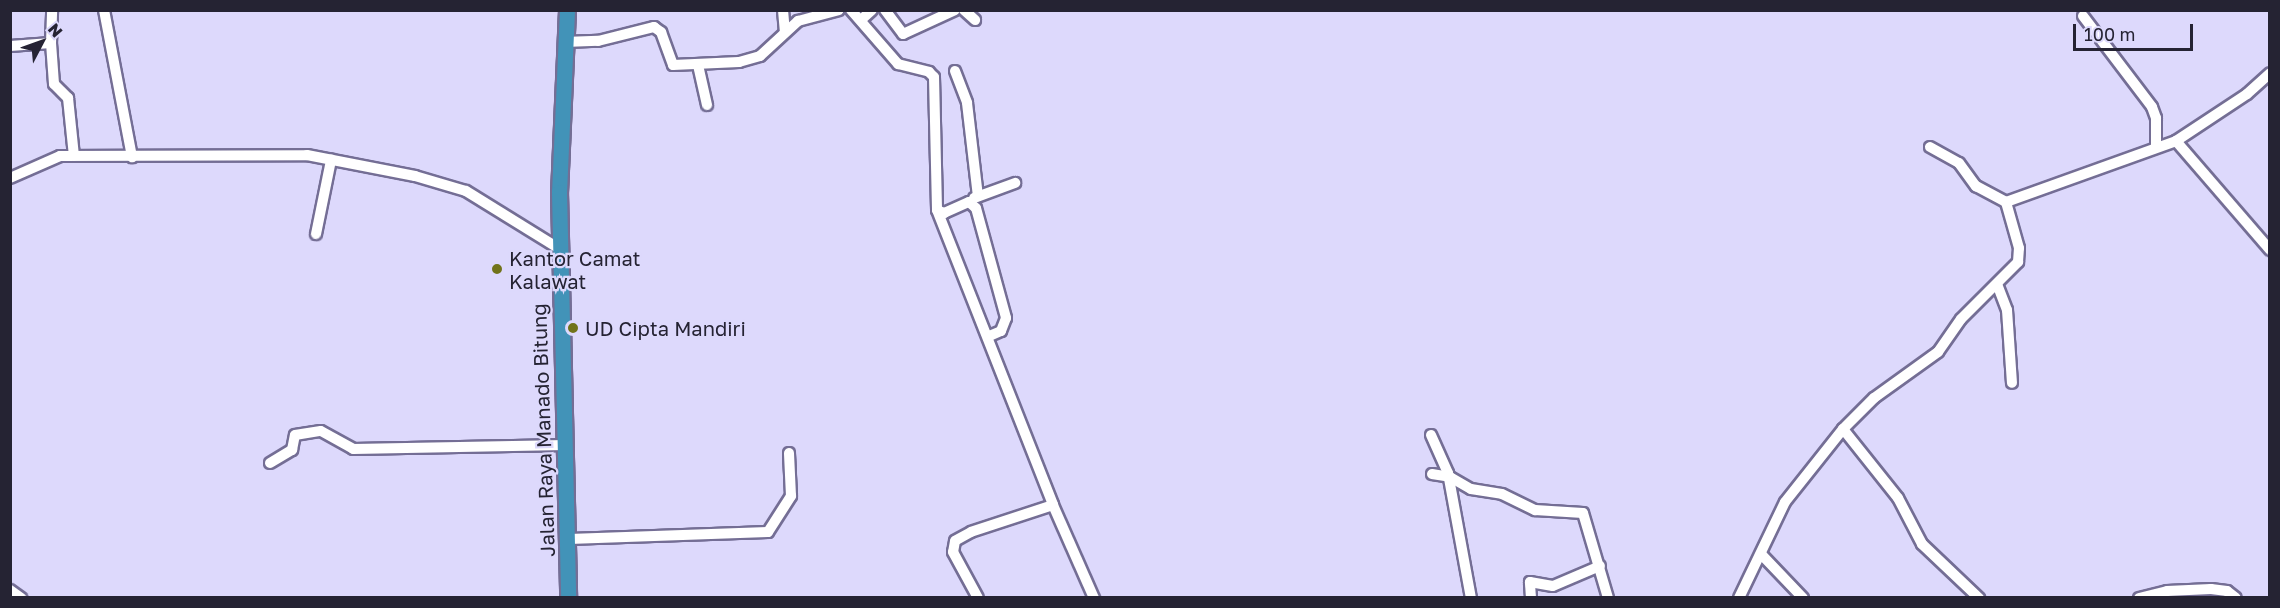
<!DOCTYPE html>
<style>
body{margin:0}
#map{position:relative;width:2280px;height:608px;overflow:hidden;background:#ddd9fc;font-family:"Golos Text",sans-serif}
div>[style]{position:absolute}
.roads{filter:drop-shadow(2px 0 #746e95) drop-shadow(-2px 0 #746e95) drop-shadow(0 2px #746e95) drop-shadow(0 -2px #746e95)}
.minor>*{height:10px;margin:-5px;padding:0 5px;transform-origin:5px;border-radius:5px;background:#fff}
.highway>*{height:15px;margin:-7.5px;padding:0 7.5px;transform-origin:7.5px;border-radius:7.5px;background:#4293b8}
.dots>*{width:16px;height:16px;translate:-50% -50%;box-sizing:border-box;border:3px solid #ddd9fc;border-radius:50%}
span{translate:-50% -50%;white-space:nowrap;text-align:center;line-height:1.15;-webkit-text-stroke:4.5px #ddd9fc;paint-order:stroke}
.poi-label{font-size:20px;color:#252333}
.left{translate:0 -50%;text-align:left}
.street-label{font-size:20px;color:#252333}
.frame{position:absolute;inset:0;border:12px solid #252333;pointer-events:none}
.north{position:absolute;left:12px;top:12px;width:60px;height:60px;-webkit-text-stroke:4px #ddd9fc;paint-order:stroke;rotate:49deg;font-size:16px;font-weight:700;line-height:24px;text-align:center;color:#252333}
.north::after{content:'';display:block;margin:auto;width:21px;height:27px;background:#252333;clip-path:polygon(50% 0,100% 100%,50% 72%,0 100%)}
.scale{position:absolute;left:2073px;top:24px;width:120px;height:27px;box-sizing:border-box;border:3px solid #252333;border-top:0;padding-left:8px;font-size:18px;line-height:21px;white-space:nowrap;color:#252333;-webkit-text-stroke:4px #ddd9fc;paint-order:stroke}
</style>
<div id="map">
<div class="roads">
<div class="minor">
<i style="left:104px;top:10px;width:150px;rotate:79.2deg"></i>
<i style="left:783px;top:10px;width:22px;rotate:85deg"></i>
<i style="left:851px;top:10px;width:72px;rotate:49deg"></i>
<i style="left:898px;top:64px;width:32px;rotate:14deg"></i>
<i style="left:929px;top:72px;width:7px;rotate:45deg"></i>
<i style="left:934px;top:77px;width:133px;rotate:88.7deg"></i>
<i style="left:937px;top:210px;width:317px;rotate:68.5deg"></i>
<i style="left:1053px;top:505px;width:86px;rotate:161.8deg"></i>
<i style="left:971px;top:532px;width:18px;rotate:151deg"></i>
<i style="left:955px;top:541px;width:11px;rotate:100deg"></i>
<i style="left:953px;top:552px;width:52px;rotate:61.5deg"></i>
<i style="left:885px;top:10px;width:30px;rotate:53deg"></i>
<i style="left:903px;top:34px;width:57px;rotate:-24.8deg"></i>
<i style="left:964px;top:10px;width:15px;rotate:42deg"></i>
<i style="left:2083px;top:16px;width:114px;rotate:52.8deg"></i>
<i style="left:2152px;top:107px;width:12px;rotate:70deg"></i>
<i style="left:2156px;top:118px;width:28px;rotate:90deg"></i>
<i style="left:862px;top:19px;width:13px;rotate:-42deg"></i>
<i style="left:564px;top:42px;width:34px;rotate:-2deg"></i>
<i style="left:598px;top:41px;width:58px;rotate:-14deg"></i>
<i style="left:654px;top:27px;width:9px;rotate:36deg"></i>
<i style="left:661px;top:32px;width:35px;rotate:70deg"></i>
<i style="left:673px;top:65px;width:66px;rotate:-2.6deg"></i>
<i style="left:739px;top:62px;width:22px;rotate:-16deg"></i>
<i style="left:760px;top:56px;width:52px;rotate:-42.6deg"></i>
<i style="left:798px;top:21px;width:42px;rotate:-15deg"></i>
<i style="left:51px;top:43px;width:41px;rotate:85.8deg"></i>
<i style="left:54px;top:84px;width:20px;rotate:45deg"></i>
<i style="left:68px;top:98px;width:58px;rotate:84.1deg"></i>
<i style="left:10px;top:46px;width:41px;rotate:-4.2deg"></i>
<i style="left:51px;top:43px;width:33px;rotate:-88deg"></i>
<i style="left:698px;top:65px;width:41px;rotate:77.3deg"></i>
<i style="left:955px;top:71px;width:34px;rotate:69deg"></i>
<i style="left:967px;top:103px;width:94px;rotate:83.3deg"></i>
<i style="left:2176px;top:141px;width:144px;rotate:49.2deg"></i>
<i style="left:1930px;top:147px;width:33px;rotate:29deg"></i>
<i style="left:1959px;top:163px;width:29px;rotate:54deg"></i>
<i style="left:1976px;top:186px;width:34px;rotate:28deg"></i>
<i style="left:10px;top:178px;width:55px;rotate:-23.7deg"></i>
<i style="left:60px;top:156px;width:247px;rotate:-0.2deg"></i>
<i style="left:307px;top:155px;width:110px;rotate:11deg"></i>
<i style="left:415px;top:176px;width:53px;rotate:16.4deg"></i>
<i style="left:466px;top:191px;width:110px;rotate:31.7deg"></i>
<i style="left:974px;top:198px;width:44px;rotate:-20.1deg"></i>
<i style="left:937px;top:210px;width:8px;rotate:23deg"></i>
<i style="left:944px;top:213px;width:27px;rotate:-24deg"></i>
<i style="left:969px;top:202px;width:9px;rotate:41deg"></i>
<i style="left:976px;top:208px;width:114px;rotate:74.7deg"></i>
<i style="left:1006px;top:318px;width:14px;rotate:111deg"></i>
<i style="left:1001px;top:331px;width:13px;rotate:157deg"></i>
<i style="left:316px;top:234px;width:76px;rotate:-78.5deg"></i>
<i style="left:1997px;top:284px;width:28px;rotate:69deg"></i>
<i style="left:2007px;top:310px;width:73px;rotate:86.1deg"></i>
<i style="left:1843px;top:429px;width:88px;rotate:51.4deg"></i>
<i style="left:1898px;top:498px;width:52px;rotate:62.4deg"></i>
<i style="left:1922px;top:544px;width:79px;rotate:43.5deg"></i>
<i style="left:1431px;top:435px;width:42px;rotate:65.9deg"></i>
<i style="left:1448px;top:473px;width:127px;rotate:79.6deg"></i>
<i style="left:270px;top:463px;width:26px;rotate:-31deg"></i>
<i style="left:292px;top:450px;width:15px;rotate:-79deg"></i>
<i style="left:295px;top:435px;width:26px;rotate:-9deg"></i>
<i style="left:321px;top:431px;width:37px;rotate:29deg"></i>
<i style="left:353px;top:449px;width:213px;rotate:-1.1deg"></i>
<i style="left:1432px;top:474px;width:18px;rotate:9deg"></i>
<i style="left:1450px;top:477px;width:24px;rotate:30deg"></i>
<i style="left:1471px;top:489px;width:31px;rotate:9deg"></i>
<i style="left:1502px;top:494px;width:37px;rotate:26deg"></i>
<i style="left:1535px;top:510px;width:48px;rotate:3.6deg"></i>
<i style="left:1583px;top:513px;width:89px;rotate:73.6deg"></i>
<i style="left:1053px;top:505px;width:102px;rotate:66.2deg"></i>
<i style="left:569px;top:539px;width:199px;rotate:-2deg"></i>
<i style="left:768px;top:532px;width:43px;rotate:-57.4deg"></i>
<i style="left:791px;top:496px;width:43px;rotate:-92.7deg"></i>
<i style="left:1761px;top:554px;width:61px;rotate:46.3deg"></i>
<i style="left:10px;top:590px;width:14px;rotate:36deg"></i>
<i style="left:1531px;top:598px;width:16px;rotate:-94deg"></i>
<i style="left:1530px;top:582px;width:23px;rotate:10deg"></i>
<i style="left:1553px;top:586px;width:51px;rotate:-23.1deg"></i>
<i style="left:1739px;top:598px;width:106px;rotate:-64.4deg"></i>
<i style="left:1785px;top:502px;width:93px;rotate:-51.5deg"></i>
<i style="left:1843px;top:429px;width:44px;rotate:-45deg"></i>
<i style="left:1874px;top:398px;width:79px;rotate:-35.7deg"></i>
<i style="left:1938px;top:352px;width:40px;rotate:-55.1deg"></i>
<i style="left:1961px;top:319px;width:81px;rotate:-45deg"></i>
<i style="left:2018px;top:262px;width:14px;rotate:-86deg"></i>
<i style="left:2019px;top:248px;width:48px;rotate:-105.8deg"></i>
<i style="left:2006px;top:202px;width:181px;rotate:-19.7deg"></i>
<i style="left:2176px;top:141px;width:85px;rotate:-33.5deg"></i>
<i style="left:2247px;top:94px;width:31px;rotate:-42deg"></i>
<i style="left:2139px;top:598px;width:29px;rotate:-14deg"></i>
<i style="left:2167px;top:591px;width:44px;rotate:-2.6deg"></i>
<i style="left:2211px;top:589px;width:16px;rotate:7deg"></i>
<i style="left:2227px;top:591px;width:11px;rotate:38deg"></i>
</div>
<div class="highway">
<i style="left:567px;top:10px;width:182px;rotate:92.5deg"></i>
<i style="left:559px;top:192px;width:406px;rotate:88.7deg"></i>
</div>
</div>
<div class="dots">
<i style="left:497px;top:269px;background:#71731a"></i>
<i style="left:573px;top:328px;background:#71731a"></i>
</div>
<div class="poi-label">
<span class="left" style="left:509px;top:270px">Kantor Camat<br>Kalawat</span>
<span class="left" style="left:585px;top:328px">UD Cipta Mandiri</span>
</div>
<div class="street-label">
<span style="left:543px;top:430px;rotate:-92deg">Jalan Raya Manado Bitung</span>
</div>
<div class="frame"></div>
<div class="north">N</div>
<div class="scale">100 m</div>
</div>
